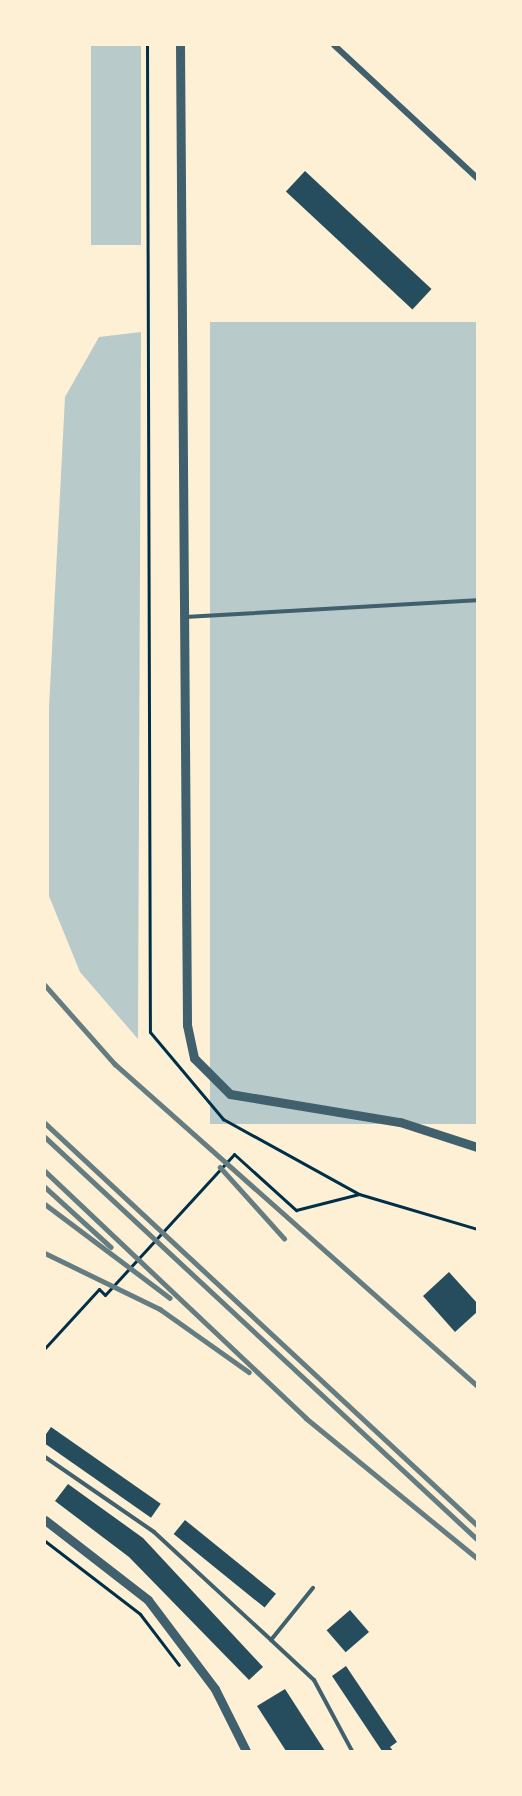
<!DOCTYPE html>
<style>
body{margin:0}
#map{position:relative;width:522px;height:1796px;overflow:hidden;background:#fdf0d5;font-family:"Fira Sans",sans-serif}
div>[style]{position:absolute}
.green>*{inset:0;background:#b9caca;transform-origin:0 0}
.building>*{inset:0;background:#264d5e;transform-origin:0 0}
.path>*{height:3px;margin:-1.5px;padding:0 1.5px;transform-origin:1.5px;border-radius:1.5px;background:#003049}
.service>*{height:4px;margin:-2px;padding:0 2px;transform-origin:2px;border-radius:2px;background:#3f606c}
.minor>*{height:6px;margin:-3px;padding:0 3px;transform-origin:3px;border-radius:3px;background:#3f606c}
.tertiary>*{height:9px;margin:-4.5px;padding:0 4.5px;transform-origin:4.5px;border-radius:4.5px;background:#3f606c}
.rail>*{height:4.5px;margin:-2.25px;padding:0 2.25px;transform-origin:2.25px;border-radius:2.25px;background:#657d81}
span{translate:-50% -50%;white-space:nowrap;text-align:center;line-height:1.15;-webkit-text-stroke:6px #fdf0d5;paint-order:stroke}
.frame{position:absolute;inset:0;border:46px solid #fdf0d5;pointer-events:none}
</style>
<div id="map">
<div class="green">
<i style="left:91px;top:45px;width:50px;height:200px"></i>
<i style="left:477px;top:322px;width:802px;height:267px;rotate:90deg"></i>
<i style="clip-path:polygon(141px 332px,138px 1039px,80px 972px,49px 896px,49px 708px,65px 397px,99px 337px)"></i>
</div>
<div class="building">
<i style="left:305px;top:171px;width:173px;height:28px;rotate:43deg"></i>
<i style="clip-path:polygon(449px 1272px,477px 1303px,477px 1312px,455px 1332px,423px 1296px)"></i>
<i style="left:51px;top:1427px;width:134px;height:17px;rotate:35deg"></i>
<i style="clip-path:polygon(68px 1484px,143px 1538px,263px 1667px,249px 1680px,129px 1557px,55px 1501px)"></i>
<i style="left:185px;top:1520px;width:117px;height:18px;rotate:39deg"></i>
<i style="left:350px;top:1610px;width:29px;height:31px;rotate:49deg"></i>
<i style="clip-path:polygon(346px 1666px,397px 1742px,390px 1747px,393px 1751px,382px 1751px,332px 1676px)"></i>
<i style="clip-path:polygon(285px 1689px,325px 1751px,286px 1751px,257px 1706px)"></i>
</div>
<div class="path">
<i style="left:147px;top:45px;width:987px;rotate:89.83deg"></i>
<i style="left:150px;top:1032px;width:114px;rotate:50deg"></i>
<i style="left:223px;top:1119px;width:155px;rotate:28.9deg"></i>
<i style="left:45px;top:1348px;width:80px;rotate:-47.5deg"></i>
<i style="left:99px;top:1289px;width:8px;rotate:45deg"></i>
<i style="left:105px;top:1295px;width:191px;rotate:-47.5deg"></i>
<i style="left:234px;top:1154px;width:84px;rotate:42.1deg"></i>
<i style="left:296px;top:1210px;width:65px;rotate:-14.3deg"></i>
<i style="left:359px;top:1194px;width:123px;rotate:16.5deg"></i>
<i style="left:45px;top:1541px;width:120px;rotate:37.5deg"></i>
<i style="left:140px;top:1614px;width:64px;rotate:52.6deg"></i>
</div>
<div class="service">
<i style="left:185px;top:617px;width:292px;rotate:-3.3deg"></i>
<i style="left:45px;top:1457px;width:132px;rotate:34.5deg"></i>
<i style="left:154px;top:1532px;width:159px;rotate:42.7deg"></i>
<i style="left:271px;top:1640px;width:67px;rotate:-51.1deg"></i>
<i style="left:271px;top:1640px;width:59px;rotate:42.9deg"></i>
<i style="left:314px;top:1680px;width:81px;rotate:61.8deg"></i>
</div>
<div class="minor">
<i style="left:334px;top:45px;width:195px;rotate:42.9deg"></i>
</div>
<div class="tertiary">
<i style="left:180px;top:45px;width:980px;rotate:89.59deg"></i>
<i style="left:187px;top:1025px;width:34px;rotate:78deg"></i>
<i style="left:194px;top:1058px;width:51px;rotate:45deg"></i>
<i style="left:230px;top:1094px;width:172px;rotate:9.4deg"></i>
<i style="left:400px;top:1122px;width:81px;rotate:18deg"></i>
<i style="left:45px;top:1520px;width:130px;rotate:37.8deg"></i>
<i style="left:148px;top:1600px;width:111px;rotate:53deg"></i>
<i style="left:215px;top:1689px;width:69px;rotate:63.4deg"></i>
</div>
<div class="rail">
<i style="left:45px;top:985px;width:106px;rotate:48.5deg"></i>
<i style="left:115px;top:1064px;width:484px;rotate:41.6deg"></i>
<i style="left:45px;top:1123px;width:590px;rotate:42.94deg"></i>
<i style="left:45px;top:1137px;width:590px;rotate:42.94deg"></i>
<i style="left:220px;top:1167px;width:96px;rotate:48deg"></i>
<i style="left:45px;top:1171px;width:359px;rotate:43.4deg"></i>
<i style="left:306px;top:1418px;width:221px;rotate:39.3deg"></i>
<i style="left:45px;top:1187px;width:89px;rotate:42.3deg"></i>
<i style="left:45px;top:1204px;width:156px;rotate:36.9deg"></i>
<i style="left:45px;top:1253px;width:128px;rotate:26deg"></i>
<i style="left:160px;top:1309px;width:109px;rotate:35.3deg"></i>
</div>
<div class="frame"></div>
</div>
